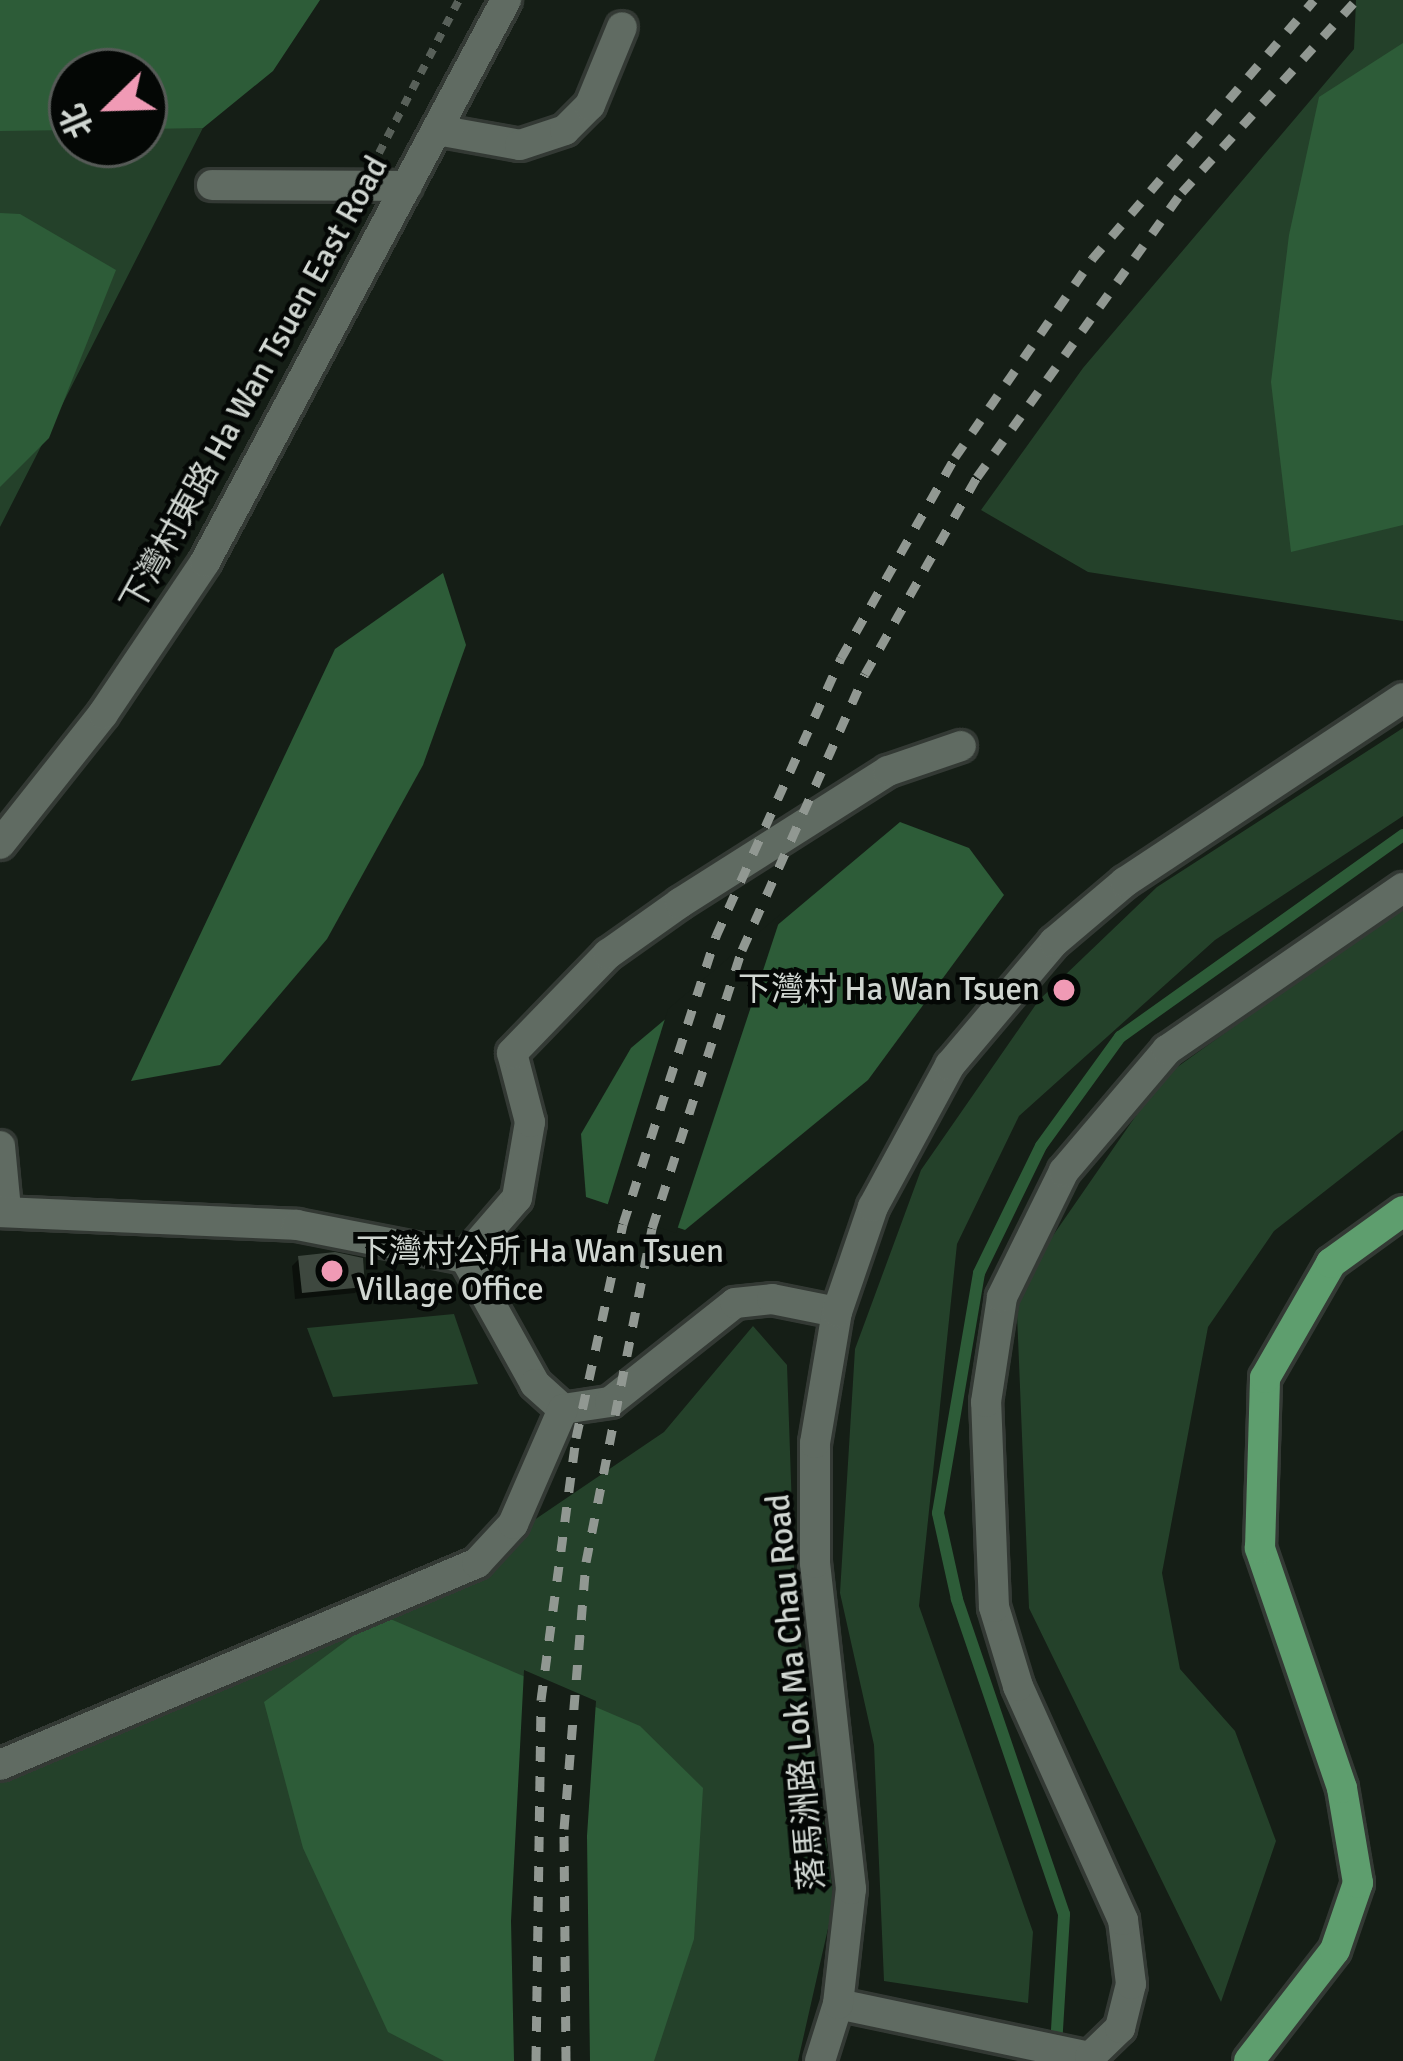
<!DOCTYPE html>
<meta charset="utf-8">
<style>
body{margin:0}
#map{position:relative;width:1403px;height:2061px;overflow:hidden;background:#151e16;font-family:Signika,"Noto Sans SC",sans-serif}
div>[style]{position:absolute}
.green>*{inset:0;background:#24412a}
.water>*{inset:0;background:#2d5c38}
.pier>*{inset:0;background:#151e16}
.shadow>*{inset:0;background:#0007}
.stream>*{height:12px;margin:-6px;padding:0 6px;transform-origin:6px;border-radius:6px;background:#2d5c38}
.building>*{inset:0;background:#3e483f}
.path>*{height:8px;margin-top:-4px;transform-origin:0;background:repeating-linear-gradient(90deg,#586059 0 9px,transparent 0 18px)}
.roads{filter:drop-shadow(3px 0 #333934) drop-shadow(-3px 0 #333934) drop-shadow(0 3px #333934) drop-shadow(0 -3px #333934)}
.minor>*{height:30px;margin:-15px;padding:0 15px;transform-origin:15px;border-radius:15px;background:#606b62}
.major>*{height:30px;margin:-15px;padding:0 15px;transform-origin:15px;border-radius:15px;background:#5e9e6e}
.rail>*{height:9px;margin-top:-4.5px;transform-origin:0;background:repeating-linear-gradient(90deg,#919892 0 15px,transparent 0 30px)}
.dots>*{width:33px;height:33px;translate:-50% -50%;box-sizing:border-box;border:6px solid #040705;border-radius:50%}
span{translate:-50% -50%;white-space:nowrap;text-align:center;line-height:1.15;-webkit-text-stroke:9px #040705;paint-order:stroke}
.street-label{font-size:33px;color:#d0d6d1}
.poi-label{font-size:33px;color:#d0d6d1}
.right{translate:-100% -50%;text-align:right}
.left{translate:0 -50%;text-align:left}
.north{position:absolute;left:48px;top:48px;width:120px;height:120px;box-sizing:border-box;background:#040705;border:3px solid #565a57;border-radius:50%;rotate:247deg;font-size:33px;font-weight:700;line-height:48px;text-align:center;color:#d0d6d1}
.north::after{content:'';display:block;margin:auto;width:42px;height:54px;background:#f09ab5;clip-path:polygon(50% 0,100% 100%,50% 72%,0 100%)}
</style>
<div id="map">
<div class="green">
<i style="clip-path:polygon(evenodd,0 0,268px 0,0 527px,0 0,72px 72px,144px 72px,144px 144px,72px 144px,72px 72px)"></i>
<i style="clip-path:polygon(1356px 0,1403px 0,1403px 621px,1088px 572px,981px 510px,1083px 368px,1354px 49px)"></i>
<i style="clip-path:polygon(1403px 728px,1403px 816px,1215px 940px,1019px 1116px,957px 1244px,919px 1606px,1033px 1932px,1028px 2003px,884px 1981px,874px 1745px,840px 1593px,855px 1349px,921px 1170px,1039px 1000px,1157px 887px)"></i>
<i style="clip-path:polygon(1403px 905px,1403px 1130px,1274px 1231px,1208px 1327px,1162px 1573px,1180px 1669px,1235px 1731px,1276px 1841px,1221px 2002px,1029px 1608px,1016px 1289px,1162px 1078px)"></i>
<i style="clip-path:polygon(454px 1314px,478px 1384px,333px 1397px,307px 1328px)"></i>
<i style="clip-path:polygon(753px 1326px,787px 1365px,795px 1596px,834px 1902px,798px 2061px,0 2061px,0 1765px,459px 1571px,664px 1432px)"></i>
</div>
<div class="water">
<i style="clip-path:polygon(0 0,320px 0,273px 71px,203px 128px,144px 129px,144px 72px,72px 72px,72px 130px,0 131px)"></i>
<i style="clip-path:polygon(1403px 43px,1403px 525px,1291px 552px,1271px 382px,1289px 235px,1319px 97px)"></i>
<i style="clip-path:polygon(0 213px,20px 214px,116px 270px,49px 438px,0 487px)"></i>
<i style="clip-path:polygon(443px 573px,466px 645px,423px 765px,327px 939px,220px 1065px,131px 1081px,335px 649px)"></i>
<i style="clip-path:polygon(900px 822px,969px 848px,1004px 895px,868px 1080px,685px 1230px,586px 1197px,581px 1134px,631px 1048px)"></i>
<i style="clip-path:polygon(381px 1615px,640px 1726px,703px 1788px,694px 1939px,654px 2061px,444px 2061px,388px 2032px,303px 1848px,264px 1702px)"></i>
</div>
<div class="pier">
<i style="clip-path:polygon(782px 913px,676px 1233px,606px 1210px,668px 1009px)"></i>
<i style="clip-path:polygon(524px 1670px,596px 1701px,587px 1836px,590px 2061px,514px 2061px,511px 1921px)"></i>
</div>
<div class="shadow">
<i style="clip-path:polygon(299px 1259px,362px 1286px,355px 1293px,295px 1299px,292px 1266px)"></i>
</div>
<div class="stream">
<i style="left:1056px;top:2046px;width:132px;rotate:-86.5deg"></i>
<i style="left:1064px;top:1914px;width:333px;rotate:-108.8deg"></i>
<i style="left:957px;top:1599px;width:88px;rotate:-102.5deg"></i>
<i style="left:938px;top:1513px;width:243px;rotate:-80.3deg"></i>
<i style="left:979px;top:1273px;width:141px;rotate:-64deg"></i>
<i style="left:1041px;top:1146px;width:135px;rotate:-54.1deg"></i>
<i style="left:1120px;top:1037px;width:348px;rotate:-35.5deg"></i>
</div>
<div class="building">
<i style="clip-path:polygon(335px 1252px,363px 1258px,365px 1287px,302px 1293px,298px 1256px)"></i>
</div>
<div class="path">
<i style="left:379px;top:153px;width:173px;rotate:-62.4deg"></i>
<i style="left:146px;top:579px;width:81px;rotate:-58.7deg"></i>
</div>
<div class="roads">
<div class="minor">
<i style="left:437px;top:130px;width:84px;rotate:10.2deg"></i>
<i style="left:520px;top:145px;width:47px;rotate:-18.4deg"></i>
<i style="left:565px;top:130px;width:35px;rotate:-45deg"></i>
<i style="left:590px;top:105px;width:84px;rotate:-67.7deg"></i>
<i style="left:212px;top:185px;width:195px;rotate:0.3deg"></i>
<i style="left:0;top:844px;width:166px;rotate:-51.6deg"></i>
<i style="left:103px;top:714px;width:183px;rotate:-56.1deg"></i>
<i style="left:205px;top:562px;width:638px;rotate:-61.83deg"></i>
<i style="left:0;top:1146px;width:64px;rotate:84.6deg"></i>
<i style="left:0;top:1212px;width:297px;rotate:2.5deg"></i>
<i style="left:297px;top:1225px;width:171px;rotate:11.1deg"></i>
<i style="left:465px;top:1258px;width:144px;rotate:60.9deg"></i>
<i style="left:535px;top:1384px;width:38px;rotate:42deg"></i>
<i style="left:563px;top:1409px;width:48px;rotate:-8.5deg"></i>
<i style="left:610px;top:1402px;width:159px;rotate:-38.4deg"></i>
<i style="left:735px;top:1303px;width:37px;rotate:-6deg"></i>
<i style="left:772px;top:1299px;width:66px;rotate:11.3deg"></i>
<i style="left:465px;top:1258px;width:79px;rotate:-49.1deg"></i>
<i style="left:517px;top:1198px;width:77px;rotate:-80.3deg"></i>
<i style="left:530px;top:1122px;width:71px;rotate:-104.6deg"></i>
<i style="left:512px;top:1053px;width:138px;rotate:-45.9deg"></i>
<i style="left:608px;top:954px;width:88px;rotate:-35.3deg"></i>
<i style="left:680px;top:903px;width:246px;rotate:-32.4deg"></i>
<i style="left:888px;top:771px;width:77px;rotate:-18.9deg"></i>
<i style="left:0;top:1765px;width:518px;rotate:-22.95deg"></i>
<i style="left:477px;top:1563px;width:53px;rotate:-47.3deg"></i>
<i style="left:513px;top:1524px;width:125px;rotate:-66.5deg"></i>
<i style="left:838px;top:2004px;width:258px;rotate:11.9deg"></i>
<i style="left:1090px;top:2057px;width:42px;rotate:-44deg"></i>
<i style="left:1120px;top:2028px;width:45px;rotate:-76deg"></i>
<i style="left:1131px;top:1984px;width:64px;rotate:-97.1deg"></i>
<i style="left:1123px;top:1920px;width:256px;rotate:-114.2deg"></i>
<i style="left:1018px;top:1686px;width:83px;rotate:-106.9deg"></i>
<i style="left:994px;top:1607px;width:205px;rotate:-92.2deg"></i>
<i style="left:986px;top:1402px;width:106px;rotate:-81.3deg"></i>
<i style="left:1002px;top:1297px;width:140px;rotate:-63.8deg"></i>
<i style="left:1064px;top:1171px;width:159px;rotate:-49.6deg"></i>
<i style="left:1167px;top:1050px;width:286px;rotate:-34.5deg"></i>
<i style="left:820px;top:2061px;width:60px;rotate:-72.5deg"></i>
<i style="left:838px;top:2004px;width:116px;rotate:-83.6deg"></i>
<i style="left:851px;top:1889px;width:328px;rotate:-96.3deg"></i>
<i style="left:815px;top:1563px;width:120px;rotate:-90deg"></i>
<i style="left:815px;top:1443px;width:133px;rotate:-80.5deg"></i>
<i style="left:837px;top:1312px;width:111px;rotate:-71.1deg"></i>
<i style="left:873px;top:1207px;width:162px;rotate:-61.5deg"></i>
<i style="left:950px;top:1065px;width:161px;rotate:-49.8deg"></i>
<i style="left:1054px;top:942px;width:93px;rotate:-40.2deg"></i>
<i style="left:1125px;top:882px;width:333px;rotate:-33.5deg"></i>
</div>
<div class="major">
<i style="left:1249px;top:2061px;width:140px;rotate:-52.2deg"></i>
<i style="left:1335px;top:1950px;width:71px;rotate:-71.1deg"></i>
<i style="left:1358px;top:1883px;width:96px;rotate:-99.6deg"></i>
<i style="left:1342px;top:1788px;width:254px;rotate:-108.9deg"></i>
<i style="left:1260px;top:1548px;width:170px;rotate:-88.3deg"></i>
<i style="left:1265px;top:1378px;width:133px;rotate:-60.1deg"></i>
<i style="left:1331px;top:1263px;width:89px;rotate:-35.8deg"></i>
</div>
</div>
<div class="rail">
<i style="left:536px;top:2061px;width:361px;rotate:-89.2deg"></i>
<i style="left:541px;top:1700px;width:264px;rotate:-82.4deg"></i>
<i style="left:576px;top:1438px;width:219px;rotate:-77.6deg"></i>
<i style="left:623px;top:1224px;width:303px;rotate:-72.1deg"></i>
<i style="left:716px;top:936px;width:305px;rotate:-65.8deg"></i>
<i style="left:841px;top:658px;width:231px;rotate:-60.4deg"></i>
<i style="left:955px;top:457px;width:241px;rotate:-55.3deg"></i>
<i style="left:1092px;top:259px;width:341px;rotate:-49.4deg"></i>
<i style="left:566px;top:2061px;width:232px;rotate:-90.5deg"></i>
<i style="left:564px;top:1829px;width:268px;rotate:-85.3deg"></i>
<i style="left:586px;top:1562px;width:340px;rotate:-78.8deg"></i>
<i style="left:652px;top:1228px;width:292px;rotate:-72.1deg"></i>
<i style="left:742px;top:950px;width:302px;rotate:-66deg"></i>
<i style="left:865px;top:674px;width:227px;rotate:-60.4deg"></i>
<i style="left:977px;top:477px;width:351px;rotate:-54.3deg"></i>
<i style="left:1182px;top:192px;width:259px;rotate:-47.8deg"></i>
</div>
<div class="dots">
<i style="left:1064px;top:990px;background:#f09ab5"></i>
<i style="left:332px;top:1271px;background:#f09ab5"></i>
</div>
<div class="street-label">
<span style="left:255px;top:384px;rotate:-61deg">下灣村東路 Ha Wan Tsuen East Road</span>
<span style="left:796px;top:1692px;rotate:-95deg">落馬洲路 Lok Ma Chau Road</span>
</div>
<div class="poi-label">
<span class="right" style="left:1040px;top:990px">下灣村 Ha Wan Tsuen</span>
<span class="left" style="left:356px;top:1271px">下灣村公所 Ha Wan Tsuen<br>Village Office</span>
</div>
<div class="north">北</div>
</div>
